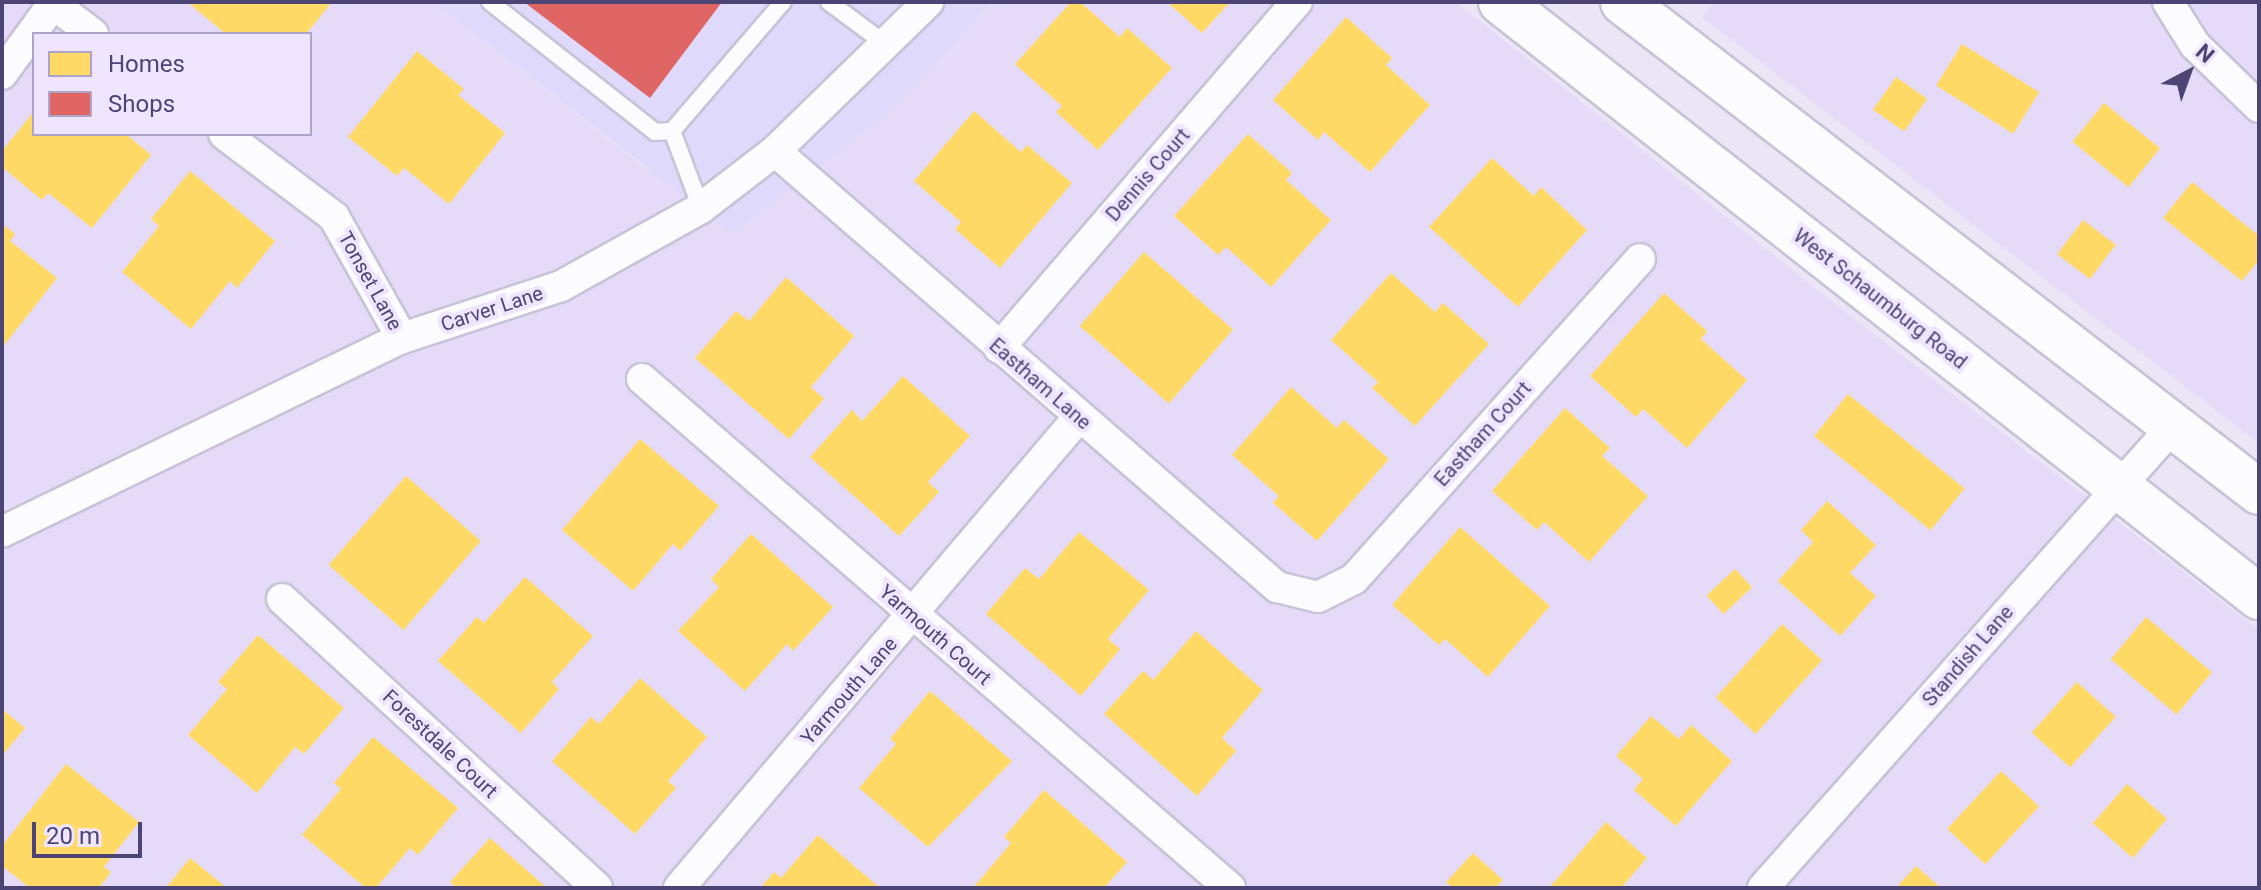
<!DOCTYPE html>
<style>
body{margin:0}
#map{position:relative;width:2261px;height:890px;overflow:hidden;background:#ece5f6;font-family:Roboto,sans-serif}
div>[style]{position:absolute}
.residential>*{inset:0;background:#e6daf9}
.commercial>*{inset:0;background:#dfd9fb}
.homes>*{inset:0;background:#ffd966;transform-origin:0 0}
.shops>*{inset:0;background:#e06666}
.roads{filter:drop-shadow(2px 0 #c8c3d7) drop-shadow(-2px 0 #c8c3d7) drop-shadow(0 2px #c8c3d7) drop-shadow(0 -2px #c8c3d7)}
.service>*{height:16px;margin:-8px;padding:0 8px;transform-origin:8px;border-radius:8px;background:#fcfbfe}
.minor>*{height:30px;margin:-15px;padding:0 15px;transform-origin:15px;border-radius:15px;background:#fcfbfe}
.secondary>*{height:44px;margin:-22px;padding:0 22px;transform-origin:22px;border-radius:22px;background:#fcfbfe}
span{translate:-50% -50%;white-space:nowrap;text-align:center;line-height:1.15;-webkit-text-stroke:8px #f0e5ff;paint-order:stroke}
.street-label{font-size:20px;color:#4c4475}
.frame{position:absolute;inset:0;border:4px solid #4c4475;pointer-events:none}
.legend{position:absolute;left:32px;top:32px;width:280px;height:104px;box-sizing:border-box;background:#f0e5ff;border:2px solid #aea5c8;margin:0;padding:10px 14px;list-style:none;font-size:24px;color:#4c4475}
.legend li{display:flex;align-items:center;gap:16px;height:40px}
.legend b{width:40px;border:2px solid #aea5c8}
.north{position:absolute;left:2149px;top:32px;width:80px;height:80px;-webkit-text-stroke:6px #f0e5ff;paint-order:stroke;rotate:41deg;font-size:22px;font-weight:700;line-height:32px;text-align:center;color:#4c4475}
.north::after{content:'';display:block;margin:auto;width:28px;height:36px;background:#4c4475;clip-path:polygon(50% 0,100% 100%,50% 72%,0 100%)}
.scale{position:absolute;left:32px;top:822px;width:110px;height:36px;box-sizing:border-box;border:4px solid #4c4475;border-top:0;padding-left:10px;font-size:24px;line-height:28px;white-space:nowrap;color:#4c4475;-webkit-text-stroke:6px #f0e5ff;paint-order:stroke}
</style>
<div id="map">
<div class="residential">
<i style="clip-path:polygon(evenodd,2px 2px,434px 2px,647px 169px,983px 15px,993px 2px,1456px 2px,1836px 305px,2259px 630px,2259px 888px,2px 888px,2px 2px,34px 34px,310px 34px,310px 134px,34px 134px,34px 34px)"></i>
<i style="clip-path:polygon(1714px 2px,2259px 2px,2259px 443px,1702px 17px)"></i>
</div>
<div class="commercial">
<i style="clip-path:polygon(434px 2px,993px 2px,885px 115px,733px 234px)"></i>
</div>
<div class="homes">
<i style="clip-path:polygon(187px 2px,332px 2px,306px 34px,226px 34px)"></i>
<i style="clip-path:polygon(1071px 2px,1080px 2px,1120px 37px,1127px 28px,1172px 68px,1098px 150px,1056px 112px,1062px 106px,1015px 64px)"></i>
<i style="clip-path:polygon(1167px 2px,1230px 2px,1202px 33px)"></i>
<i style="clip-path:polygon(1346px 17px,1392px 58px,1386px 65px,1430px 105px,1370px 172px,1324px 132px,1318px 140px,1273px 100px)"></i>
<i style="left:1962px;top:44px;width:91px;height:49px;rotate:32deg"></i>
<i style="clip-path:polygon(417px 51px,464px 89px,458px 95px,505px 133px,449px 204px,404px 168px,397px 176px,348px 137px)"></i>
<i style="left:1896px;top:77px;width:38px;height:40px;rotate:35deg"></i>
<i style="left:2104px;top:103px;width:72px;height:50px;rotate:39deg"></i>
<i style="clip-path:polygon(34px 111px,34px 134px,126px 134px,151px 155px,92px 228px,48px 193px,42px 200px,2px 167px,2px 151px)"></i>
<i style="clip-path:polygon(974px 111px,1021px 152px,1027px 145px,1072px 183px,1000px 268px,955px 229px,961px 222px,914px 181px)"></i>
<i style="clip-path:polygon(1248px 134px,1292px 173px,1286px 180px,1331px 220px,1271px 287px,1226px 247px,1218px 255px,1174px 216px)"></i>
<i style="clip-path:polygon(1492px 158px,1534px 196px,1541px 187px,1587px 230px,1518px 307px,1429px 227px)"></i>
<i style="clip-path:polygon(190px 171px,275px 241px,237px 288px,230px 281px,191px 329px,122px 272px,159px 226px,151px 219px)"></i>
<i style="clip-path:polygon(2192px 182px,2259px 236px,2259px 260px,2242px 281px,2163px 218px)"></i>
<i style="left:2083px;top:220px;width:41px;height:43px;rotate:37deg"></i>
<i style="clip-path:polygon(2px 224px,15px 234px,10px 241px,57px 278px,2px 348px)"></i>
<i style="left:1144px;top:252px;width:118px;height:98px;rotate:41deg"></i>
<i style="clip-path:polygon(1391px 273px,1435px 312px,1443px 303px,1489px 344px,1415px 426px,1372px 388px,1378px 382px,1331px 340px)"></i>
<i style="clip-path:polygon(786px 277px,854px 336px,811px 387px,824px 399px,789px 439px,695px 358px,736px 311px,749px 321px)"></i>
<i style="clip-path:polygon(1664px 293px,1707px 331px,1701px 339px,1747px 380px,1687px 448px,1643px 409px,1636px 417px,1590px 376px)"></i>
<i style="clip-path:polygon(903px 376px,970px 436px,928px 482px,939px 492px,899px 536px,810px 457px,852px 410px,862px 421px)"></i>
<i style="clip-path:polygon(1291px 387px,1337px 428px,1344px 420px,1389px 459px,1317px 541px,1273px 503px,1279px 496px,1232px 455px)"></i>
<i style="left:1848px;top:394px;width:150px;height:54px;rotate:39deg"></i>
<i style="clip-path:polygon(1565px 408px,1610px 448px,1602px 456px,1648px 496px,1589px 562px,1544px 522px,1537px 530px,1492px 491px)"></i>
<i style="clip-path:polygon(640px 439px,719px 506px,680px 551px,673px 544px,633px 591px,562px 530px)"></i>
<i style="left:406px;top:476px;width:99px;height:118px;rotate:41deg"></i>
<i style="clip-path:polygon(1827px 501px,1876px 545px,1850px 573px,1876px 596px,1840px 636px,1778px 581px,1813px 542px,1801px 530px)"></i>
<i style="clip-path:polygon(1460px 527px,1550px 606px,1488px 677px,1445px 639px,1439px 645px,1392px 605px)"></i>
<i style="clip-path:polygon(1079px 532px,1149px 590px,1108px 639px,1120px 649px,1081px 696px,986px 614px,1025px 568px,1039px 579px)"></i>
<i style="clip-path:polygon(751px 534px,833px 607px,793px 651px,787px 644px,745px 691px,678px 631px,719px 587px,711px 579px)"></i>
<i style="left:1735px;top:569px;width:25px;height:39px;rotate:47deg"></i>
<i style="clip-path:polygon(525px 577px,593px 636px,552px 682px,559px 689px,521px 733px,438px 661px,477px 617px,484px 623px)"></i>
<i style="left:2146px;top:617px;width:86px;height:55px;rotate:40deg"></i>
<i style="left:1782px;top:624px;width:54px;height:99px;rotate:42deg"></i>
<i style="clip-path:polygon(1196px 631px,1263px 690px,1222px 738px,1236px 751px,1197px 796px,1104px 714px,1143px 671px,1153px 680px)"></i>
<i style="clip-path:polygon(258px 635px,344px 708px,304px 754px,295px 747px,257px 793px,188px 735px,227px 689px,218px 682px)"></i>
<i style="clip-path:polygon(640px 678px,707px 737px,668px 781px,676px 788px,635px 834px,552px 761px,591px 717px,599px 724px)"></i>
<i style="left:2077px;top:682px;width:52px;height:68px;rotate:42deg"></i>
<i style="clip-path:polygon(930px 691px,1012px 761px,928px 847px,859px 788px,896px 744px,890px 739px)"></i>
<i style="clip-path:polygon(2px 709px,25px 728px,2px 756px)"></i>
<i style="clip-path:polygon(1651px 716px,1679px 739px,1691px 725px,1732px 761px,1676px 826px,1634px 790px,1643px 779px,1616px 756px)"></i>
<i style="clip-path:polygon(373px 737px,458px 808px,418px 855px,410px 848px,376px 888px,366px 888px,302px 835px,341px 789px,334px 783px)"></i>
<i style="clip-path:polygon(66px 764px,139px 822px,104px 867px,111px 872px,99px 888px,30px 888px,2px 866px,2px 846px)"></i>
<i style="left:2001px;top:771px;width:52px;height:79px;rotate:43deg"></i>
<i style="left:2127px;top:784px;width:53px;height:52px;rotate:41deg"></i>
<i style="clip-path:polygon(1044px 790px,1127px 862px,1104px 888px,973px 888px,1011px 843px,1004px 837px)"></i>
<i style="clip-path:polygon(1606px 822px,1647px 858px,1621px 888px,1549px 888px)"></i>
<i style="clip-path:polygon(818px 835px,880px 888px,760px 888px,774px 872px,781px 878px)"></i>
<i style="clip-path:polygon(490px 838px,547px 888px,457px 888px,450px 882px)"></i>
<i style="clip-path:polygon(1473px 853px,1503px 880px,1495px 888px,1452px 888px,1446px 882px)"></i>
<i style="clip-path:polygon(190px 858px,227px 888px,166px 888px)"></i>
<i style="clip-path:polygon(1916px 866px,1941px 888px,1896px 888px)"></i>
</div>
<div class="shops">
<i style="clip-path:polygon(524px 2px,722px 2px,650px 98px)"></i>
</div>
<div class="roads">
<div class="service">
<i style="left:490px;top:2px;width:210px;rotate:38.2deg"></i>
<i style="left:655px;top:132px;width:17px;rotate:-3deg"></i>
<i style="left:829px;top:2px;width:74px;rotate:36.7deg"></i>
<i style="left:701px;top:208px;width:82px;rotate:-110.6deg"></i>
<i style="left:672px;top:131px;width:170px;rotate:-49.3deg"></i>
</div>
<div class="minor">
<i style="left:51px;top:2px;width:53px;rotate:37.3deg"></i>
<i style="left:2168px;top:2px;width:51px;rotate:57.9deg"></i>
<i style="left:2195px;top:45px;width:89px;rotate:44.1deg"></i>
<i style="left:2px;top:74px;width:87px;rotate:-53.9deg"></i>
<i style="left:224px;top:134px;width:138px;rotate:37deg"></i>
<i style="left:334px;top:217px;width:139px;rotate:60.7deg"></i>
<i style="left:775px;top:151px;width:665px;rotate:40.98deg"></i>
<i style="left:1277px;top:587px;width:42px;rotate:13.7deg"></i>
<i style="left:1318px;top:597px;width:40px;rotate:-26.6deg"></i>
<i style="left:1354px;top:579px;width:429px;rotate:-48.2deg"></i>
<i style="left:999px;top:348px;width:457px;rotate:-49.3deg"></i>
<i style="left:642px;top:379px;width:778px;rotate:40.88deg"></i>
<i style="left:2px;top:532px;width:445px;rotate:-25.9deg"></i>
<i style="left:402px;top:338px;width:167px;rotate:-18.1deg"></i>
<i style="left:561px;top:286px;width:160px;rotate:-29.1deg"></i>
<i style="left:701px;top:208px;width:93px;rotate:-37.6deg"></i>
<i style="left:775px;top:151px;width:214px;rotate:-44.2deg"></i>
<i style="left:282px;top:599px;width:427px;rotate:42.5deg"></i>
<i style="left:679px;top:888px;width:617px;rotate:-49.67deg"></i>
<i style="left:1763px;top:888px;width:619px;rotate:-48.4deg"></i>
</div>
<div class="secondary">
<i style="left:1501px;top:2px;width:964px;rotate:38.13deg"></i>
<i style="left:1623px;top:2px;width:803px;rotate:37.61deg"></i>
</div>
</div>
<div class="street-label">
<span style="left:1148px;top:175px;rotate:-49deg">Dennis Court</span>
<span style="left:370px;top:281px;rotate:61deg">Tonset Lane</span>
<span style="left:1880px;top:299px;rotate:38deg">West Schaumburg Road</span>
<span style="left:492px;top:309px;rotate:-18deg">Carver Lane</span>
<span style="left:1040px;top:384px;rotate:41deg">Eastham Lane</span>
<span style="left:1483px;top:434px;rotate:-48deg">Eastham Court</span>
<span style="left:935px;top:635px;rotate:41deg">Yarmouth Court</span>
<span style="left:1968px;top:656px;rotate:-49deg">Standish Lane</span>
<span style="left:849px;top:691px;rotate:-49deg">Yarmouth Lane</span>
<span style="left:440px;top:744px;rotate:43deg">Forestdale Court</span>
</div>
<div class="frame"></div>
<ul class="legend">
<li><b style="height:22px;background:#ffd966"></b>Homes</li>
<li><b style="height:22px;background:#e06666"></b>Shops</li>
</ul>
<div class="north">N</div>
<div class="scale">20 m</div>
</div>
